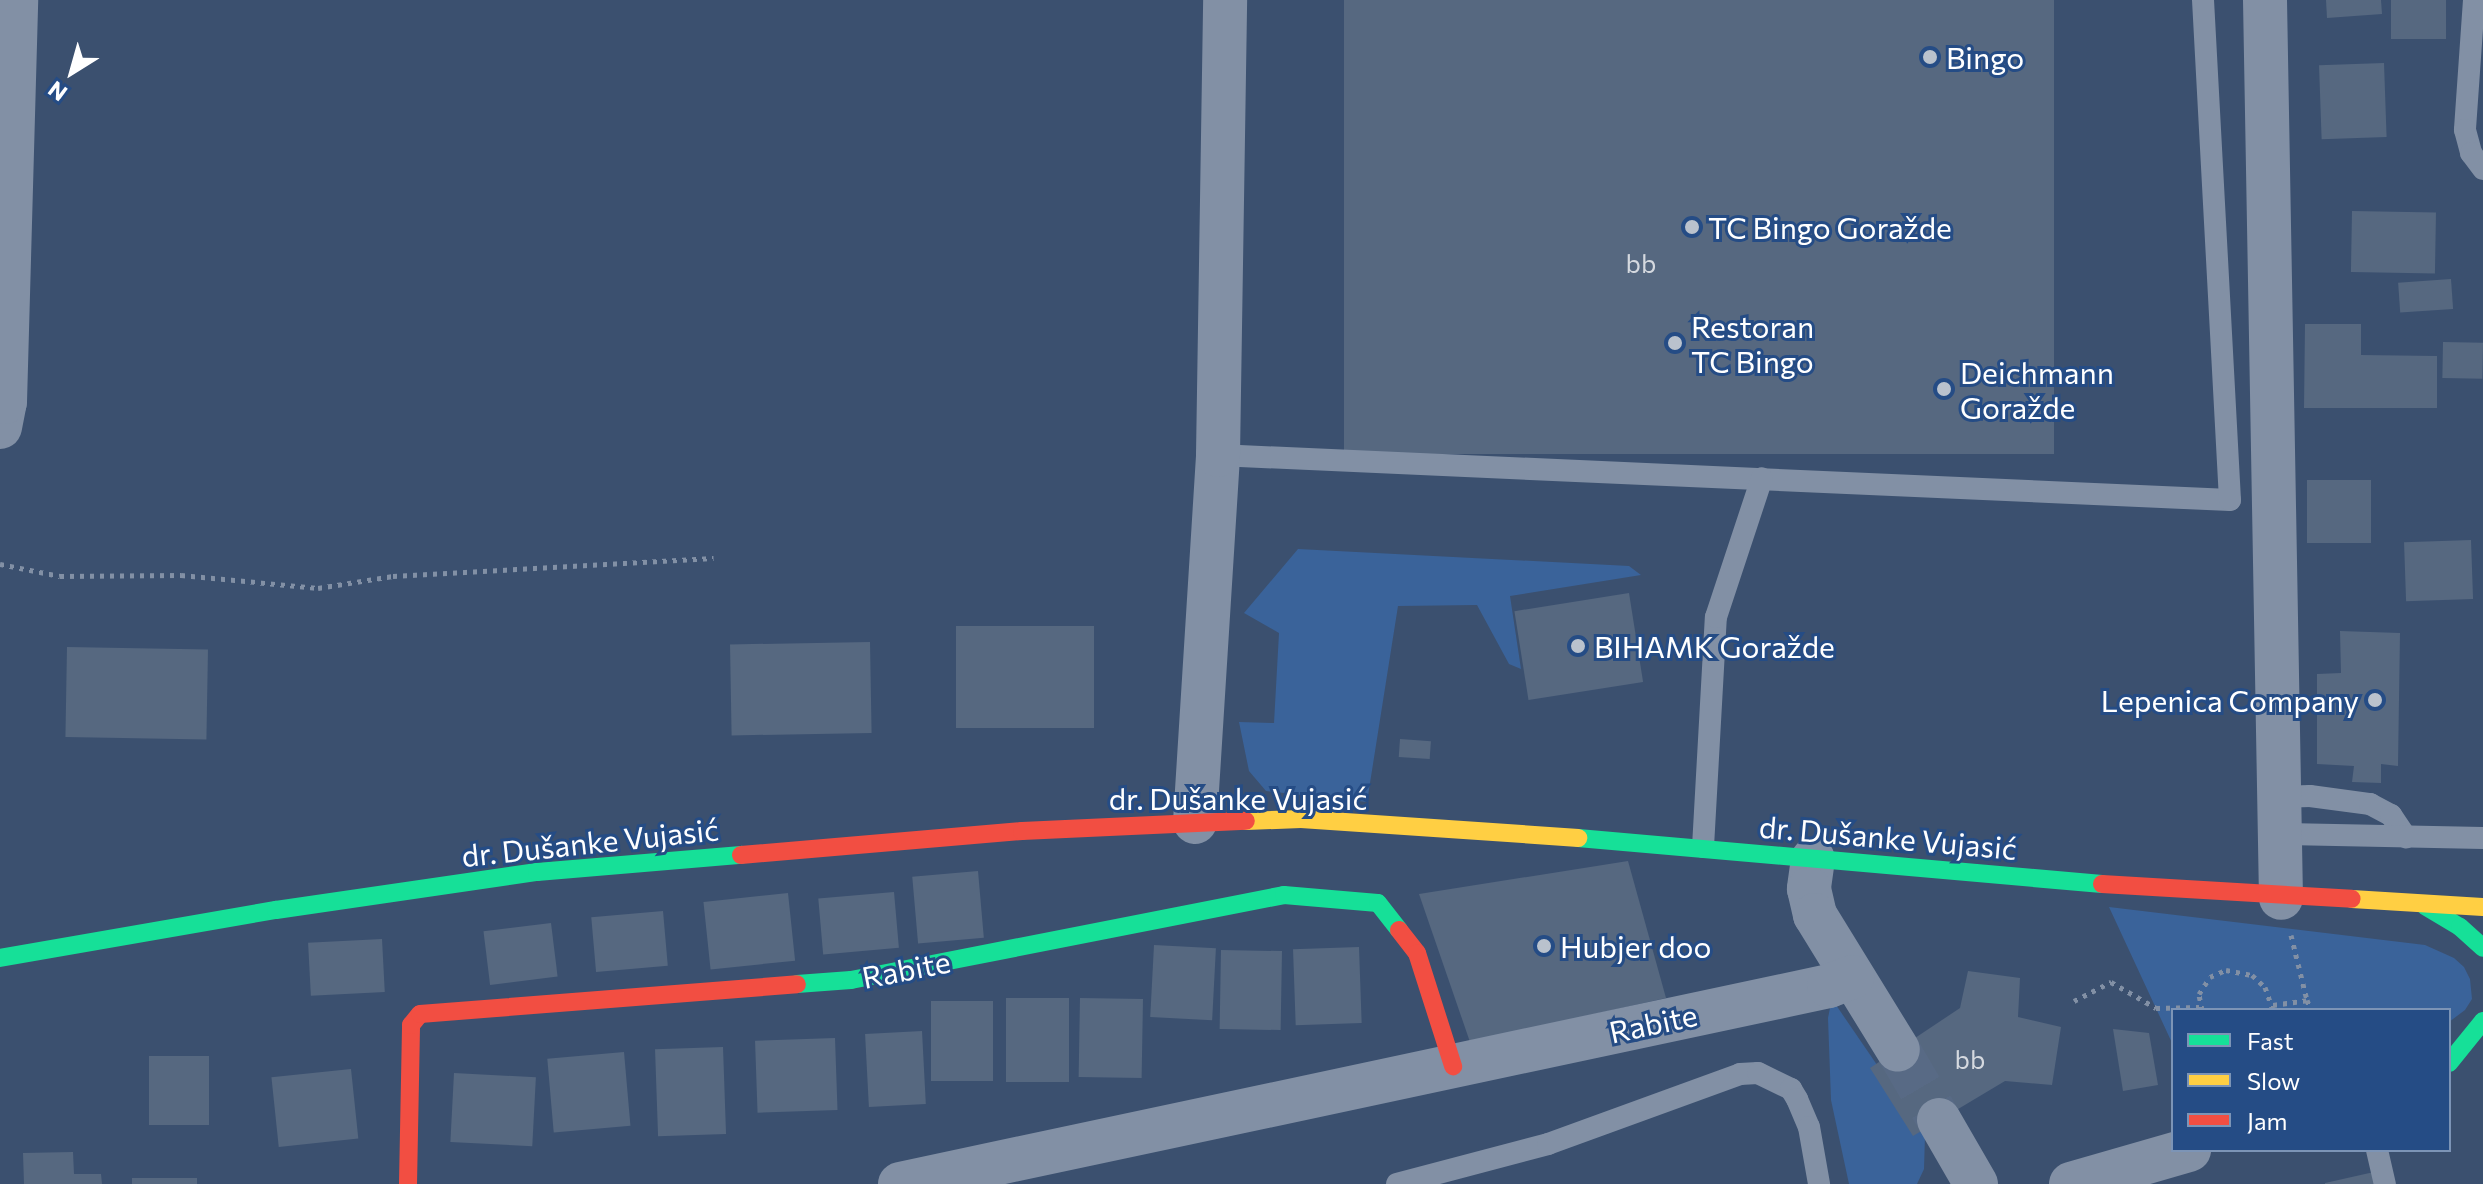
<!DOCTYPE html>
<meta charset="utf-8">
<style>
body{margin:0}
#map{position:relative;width:2483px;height:1184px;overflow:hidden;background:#3b506f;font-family:Commissioner,sans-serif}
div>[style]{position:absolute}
.green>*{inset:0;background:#3a639a}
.building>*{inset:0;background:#566880;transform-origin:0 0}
.street-tunnel>*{height:44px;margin-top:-22px;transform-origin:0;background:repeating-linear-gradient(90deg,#586a85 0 44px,transparent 0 66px)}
.path>*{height:5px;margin-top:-2.5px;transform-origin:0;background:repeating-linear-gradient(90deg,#8290a5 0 4px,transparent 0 10px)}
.lane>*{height:22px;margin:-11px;padding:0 11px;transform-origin:11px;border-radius:11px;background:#8290a5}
.street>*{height:44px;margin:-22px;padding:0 22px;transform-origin:22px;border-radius:22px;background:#8290a5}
.fast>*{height:18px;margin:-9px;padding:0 9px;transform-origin:9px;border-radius:9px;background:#16e098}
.slow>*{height:18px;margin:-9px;padding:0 9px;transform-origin:9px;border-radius:9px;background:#ffcf43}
.jam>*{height:18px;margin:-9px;padding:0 9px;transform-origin:9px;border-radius:9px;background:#f24e42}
.dots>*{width:22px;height:22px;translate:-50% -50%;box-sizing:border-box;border:4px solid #254c85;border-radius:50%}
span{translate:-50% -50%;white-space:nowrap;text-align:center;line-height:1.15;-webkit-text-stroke:6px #254c85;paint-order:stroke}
.number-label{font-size:26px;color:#d5d9df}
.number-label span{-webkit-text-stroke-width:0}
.poi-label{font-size:30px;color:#fff}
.left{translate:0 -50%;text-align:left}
.right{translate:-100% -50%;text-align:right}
.street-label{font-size:30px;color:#fff}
.legend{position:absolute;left:2171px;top:1008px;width:280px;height:144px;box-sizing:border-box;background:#254c85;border:2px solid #7c94b6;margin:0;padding:10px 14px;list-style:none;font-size:24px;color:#fff}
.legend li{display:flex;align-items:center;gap:16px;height:40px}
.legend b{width:40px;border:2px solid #7c94b6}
.north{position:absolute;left:32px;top:32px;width:80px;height:80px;-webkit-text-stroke:6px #254c85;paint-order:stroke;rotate:217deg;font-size:22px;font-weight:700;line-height:32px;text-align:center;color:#fff}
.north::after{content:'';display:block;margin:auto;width:28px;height:36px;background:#fff;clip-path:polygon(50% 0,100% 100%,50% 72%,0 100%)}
</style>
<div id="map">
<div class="green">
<i style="clip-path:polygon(1298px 549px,1629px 566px,1641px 575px,1510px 596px,1521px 669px,1509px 664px,1477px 605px,1398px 606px,1367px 802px,1266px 791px,1249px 771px,1239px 722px,1274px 723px,1279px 633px,1244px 613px)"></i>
<i style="clip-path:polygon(2109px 907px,2425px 945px,2454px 958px,2464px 967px,2470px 979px,2472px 999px,2465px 1010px,2449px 1022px,2449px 1010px,2173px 1010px,2173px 1045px)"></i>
<i style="clip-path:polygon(1836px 1005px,1925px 1135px,1924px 1169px,1917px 1184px,1849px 1184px,1831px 1100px,1828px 1018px,1830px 1008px)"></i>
</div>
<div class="building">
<i style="left:1344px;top:0;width:710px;height:454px"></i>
<i style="clip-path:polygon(2326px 0,2381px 0,2382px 14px,2327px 18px)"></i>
<i style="left:2391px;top:0;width:55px;height:39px"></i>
<i style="left:2384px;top:63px;width:74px;height:65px;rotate:88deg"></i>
<i style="left:2352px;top:211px;width:84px;height:61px;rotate:1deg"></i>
<i style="left:2451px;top:279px;width:30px;height:53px;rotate:86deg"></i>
<i style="clip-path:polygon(2305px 324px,2361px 324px,2361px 355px,2437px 356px,2437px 408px,2304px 408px)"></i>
<i style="left:2443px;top:342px;width:40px;height:36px;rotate:1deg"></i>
<i style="left:2307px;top:480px;width:64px;height:63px"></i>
<i style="left:2471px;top:540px;width:59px;height:67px;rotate:88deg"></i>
<i style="left:1629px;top:593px;width:90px;height:116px;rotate:81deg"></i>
<i style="left:956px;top:626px;width:138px;height:102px"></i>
<i style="clip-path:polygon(2340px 631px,2400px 633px,2398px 766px,2381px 764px,2381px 783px,2352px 782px,2354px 766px,2317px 764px,2317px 674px,2341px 673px)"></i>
<i style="left:870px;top:642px;width:91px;height:140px;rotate:89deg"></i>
<i style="left:67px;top:647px;width:141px;height:90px;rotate:1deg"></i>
<i style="left:1400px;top:739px;width:31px;height:18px;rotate:4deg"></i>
<i style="clip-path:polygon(1628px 861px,1666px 998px,1470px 1042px,1419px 894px)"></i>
<i style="left:978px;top:871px;width:67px;height:66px;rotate:85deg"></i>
<i style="left:894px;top:892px;width:56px;height:76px;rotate:85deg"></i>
<i style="left:788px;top:893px;width:68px;height:85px;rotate:84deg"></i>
<i style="left:663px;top:911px;width:55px;height:72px;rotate:85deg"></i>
<i style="left:551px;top:923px;width:54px;height:68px;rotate:83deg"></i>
<i style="left:382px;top:939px;width:53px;height:74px;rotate:87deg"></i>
<i style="left:1154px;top:945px;width:62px;height:72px;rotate:3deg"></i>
<i style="left:1359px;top:947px;width:76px;height:66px;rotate:88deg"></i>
<i style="left:1221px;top:950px;width:61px;height:79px;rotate:1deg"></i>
<i style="clip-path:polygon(1968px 971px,2020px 978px,2018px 1017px,2061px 1027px,2052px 1085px,2005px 1081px,1913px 1136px,1870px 1068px,1960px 1008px)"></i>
<i style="left:1006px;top:998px;width:63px;height:84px"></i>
<i style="left:1080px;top:998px;width:63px;height:79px;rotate:1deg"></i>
<i style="left:931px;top:1001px;width:62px;height:80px"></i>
<i style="clip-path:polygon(2113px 1029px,2149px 1033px,2158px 1085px,2123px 1091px)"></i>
<i style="left:922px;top:1031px;width:73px;height:57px;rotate:87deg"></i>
<i style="left:835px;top:1038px;width:72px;height:80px;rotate:88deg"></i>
<i style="left:723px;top:1047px;width:87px;height:68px;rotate:88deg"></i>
<i style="left:624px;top:1052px;width:74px;height:77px;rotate:85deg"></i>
<i style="left:149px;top:1056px;width:60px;height:69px"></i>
<i style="left:351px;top:1069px;width:70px;height:80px;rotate:84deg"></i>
<i style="left:454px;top:1073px;width:82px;height:69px;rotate:3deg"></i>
<i style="clip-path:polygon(73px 1152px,74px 1174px,101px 1174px,102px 1184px,24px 1184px,23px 1153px)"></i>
<i style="clip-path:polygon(2374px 1172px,2377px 1184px,2325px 1184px,2325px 1183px)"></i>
<i style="left:132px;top:1178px;width:65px;height:6px"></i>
</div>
<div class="street-tunnel">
<i style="left:1898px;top:1050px;width:81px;rotate:59.6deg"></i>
</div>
<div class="path">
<i style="left:0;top:564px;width:61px;rotate:11.3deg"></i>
<i style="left:60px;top:576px;width:121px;rotate:-0.5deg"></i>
<i style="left:181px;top:575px;width:138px;rotate:5.4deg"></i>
<i style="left:318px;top:588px;width:76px;rotate:-9.1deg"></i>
<i style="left:393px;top:576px;width:321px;rotate:-3.2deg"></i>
<i style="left:2291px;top:935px;width:67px;rotate:76.2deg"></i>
<i style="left:2074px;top:1001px;width:42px;rotate:-27.2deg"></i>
<i style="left:2111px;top:982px;width:52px;rotate:30deg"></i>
<i style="left:2156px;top:1008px;width:43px;rotate:-1.3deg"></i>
<i style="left:2273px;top:1005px;width:34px;rotate:-8deg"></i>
<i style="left:2307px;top:1000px;width:11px;rotate:68deg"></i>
<i style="left:2202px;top:1010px;width:16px;rotate:-101deg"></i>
<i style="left:2199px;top:994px;width:20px;rotate:-57deg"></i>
<i style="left:2210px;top:977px;width:17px;rotate:-24deg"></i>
<i style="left:2226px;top:970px;width:26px;rotate:11deg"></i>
<i style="left:2252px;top:975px;width:18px;rotate:43deg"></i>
<i style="left:2265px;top:987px;width:24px;rotate:71deg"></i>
</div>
<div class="lane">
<i style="left:2474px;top:0;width:130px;rotate:94deg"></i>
<i style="left:2465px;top:130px;width:24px;rotate:75deg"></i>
<i style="left:2471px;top:153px;width:20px;rotate:53deg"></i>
<i style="left:1218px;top:455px;width:1013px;rotate:2.55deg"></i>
<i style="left:2230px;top:500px;width:501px;rotate:-93.09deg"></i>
<i style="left:2279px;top:797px;width:31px;rotate:-2deg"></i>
<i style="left:2310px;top:796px;width:61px;rotate:7.6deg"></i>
<i style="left:2370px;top:804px;width:24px;rotate:28deg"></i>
<i style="left:2391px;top:815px;width:27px;rotate:56deg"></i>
<i style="left:2280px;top:834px;width:203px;rotate:1.1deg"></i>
<i style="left:1703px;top:847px;width:230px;rotate:-86.8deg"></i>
<i style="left:1716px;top:617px;width:146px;rotate:-71.7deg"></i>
<i style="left:2377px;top:1150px;width:35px;rotate:77deg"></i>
<i style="left:1397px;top:1184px;width:156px;rotate:-14.8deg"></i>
<i style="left:1548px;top:1144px;width:204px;rotate:-20deg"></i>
<i style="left:1740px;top:1074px;width:18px;rotate:-3deg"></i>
<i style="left:1758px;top:1073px;width:37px;rotate:26deg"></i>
<i style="left:1791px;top:1089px;width:12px;rotate:59deg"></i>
<i style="left:1797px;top:1099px;width:30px;rotate:67deg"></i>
<i style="left:1809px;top:1127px;width:58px;rotate:80deg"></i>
</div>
<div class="street">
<i style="left:2265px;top:0;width:898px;rotate:88.98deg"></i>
<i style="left:0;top:427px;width:25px;rotate:-79deg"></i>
<i style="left:5px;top:402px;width:402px;rotate:-88.4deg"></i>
<i style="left:1195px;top:822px;width:368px;rotate:-86.4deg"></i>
<i style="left:1218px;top:455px;width:455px;rotate:-89.1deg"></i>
<i style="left:1813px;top:859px;width:30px;rotate:98deg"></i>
<i style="left:1809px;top:889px;width:27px;rotate:77deg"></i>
<i style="left:1815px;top:915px;width:158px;rotate:58.4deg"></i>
<i style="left:1939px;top:1120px;width:74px;rotate:60deg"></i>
<i style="left:900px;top:1184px;width:950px;rotate:-12.03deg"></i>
<i style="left:1829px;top:986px;width:25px;rotate:-21deg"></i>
<i style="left:2071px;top:1184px;width:123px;rotate:-16.1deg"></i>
</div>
<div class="fast">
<i style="left:1578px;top:838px;width:526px;rotate:5.02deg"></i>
<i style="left:2425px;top:906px;width:41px;rotate:31deg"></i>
<i style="left:2460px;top:927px;width:31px;rotate:42deg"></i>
<i style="left:0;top:958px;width:280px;rotate:-9.9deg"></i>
<i style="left:276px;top:910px;width:264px;rotate:-8.3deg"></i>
<i style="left:537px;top:872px;width:205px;rotate:-4.8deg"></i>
<i style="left:797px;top:984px;width:54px;rotate:-4.2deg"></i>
<i style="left:851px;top:980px;width:441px;rotate:-11.1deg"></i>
<i style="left:1284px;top:895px;width:94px;rotate:4.9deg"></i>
<i style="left:1378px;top:903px;width:34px;rotate:52deg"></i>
<i style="left:2449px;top:1063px;width:54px;rotate:-51deg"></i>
</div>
<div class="slow">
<i style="left:1246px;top:821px;width:55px;rotate:-2.1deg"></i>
<i style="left:1301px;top:819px;width:278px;rotate:3.9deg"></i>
<i style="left:2352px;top:899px;width:131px;rotate:3.5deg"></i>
</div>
<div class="jam">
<i style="left:741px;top:855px;width:282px;rotate:-4.9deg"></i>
<i style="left:1022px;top:831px;width:224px;rotate:-2.6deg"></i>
<i style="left:2102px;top:884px;width:250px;rotate:3.4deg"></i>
<i style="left:1399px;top:930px;width:29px;rotate:52deg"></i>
<i style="left:1417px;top:953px;width:119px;rotate:72.3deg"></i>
<i style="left:408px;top:1184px;width:159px;rotate:-88.9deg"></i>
<i style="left:411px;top:1025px;width:14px;rotate:-51deg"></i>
<i style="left:420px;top:1014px;width:378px;rotate:-4.5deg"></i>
</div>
<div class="dots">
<i style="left:1930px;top:57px;background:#bac2cd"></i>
<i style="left:1692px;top:227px;background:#bac2cd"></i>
<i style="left:1675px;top:343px;background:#bac2cd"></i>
<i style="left:1944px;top:389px;background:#bac2cd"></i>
<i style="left:1578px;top:646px;background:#bac2cd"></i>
<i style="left:2375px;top:700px;background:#bac2cd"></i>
<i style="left:1544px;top:946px;background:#bac2cd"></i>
</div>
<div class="number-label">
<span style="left:1641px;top:263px">bb</span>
<span style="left:1970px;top:1059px">bb</span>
</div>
<div class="poi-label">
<span class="left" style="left:1946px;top:57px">Bingo</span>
<span class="left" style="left:1708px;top:227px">TC Bingo Goražde</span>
<span class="left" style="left:1691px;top:343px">Restoran<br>TC Bingo</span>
<span class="left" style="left:1960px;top:389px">Deichmann<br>Goražde</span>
<span class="left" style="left:1594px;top:646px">BIHAMK Goražde</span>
<span class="right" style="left:2359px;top:700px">Lepenica Company</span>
<span class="left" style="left:1560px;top:946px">Hubjer doo</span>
</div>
<div class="street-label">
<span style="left:1238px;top:798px">dr. Dušanke Vujasić</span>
<span style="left:1888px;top:837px;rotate:5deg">dr. Dušanke Vujasić</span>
<span style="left:590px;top:842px;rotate:-6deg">dr. Dušanke Vujasić</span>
<span style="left:906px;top:969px;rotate:-11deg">Rabite</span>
<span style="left:1653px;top:1023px;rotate:-12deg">Rabite</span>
</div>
<ul class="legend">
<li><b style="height:10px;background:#16e098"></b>Fast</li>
<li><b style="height:10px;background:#ffcf43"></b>Slow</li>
<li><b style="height:10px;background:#f24e42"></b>Jam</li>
</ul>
<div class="north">N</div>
</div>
